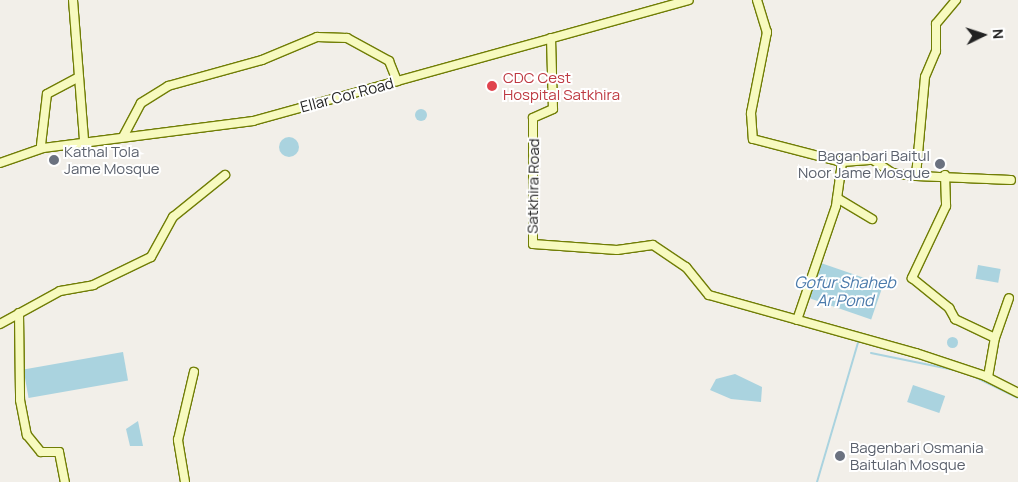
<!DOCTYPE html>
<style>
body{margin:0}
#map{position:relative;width:1018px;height:482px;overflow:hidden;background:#f2efe9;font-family:Manrope,sans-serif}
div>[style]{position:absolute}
.water>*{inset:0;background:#aad3df;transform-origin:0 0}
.round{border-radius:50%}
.stream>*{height:2px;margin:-1px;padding:0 1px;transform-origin:1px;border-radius:1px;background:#aad3df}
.roads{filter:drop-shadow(1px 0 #707d05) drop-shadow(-1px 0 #707d05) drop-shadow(0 1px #707d05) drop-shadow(0 -1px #707d05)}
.secondary>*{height:8px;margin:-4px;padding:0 4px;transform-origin:4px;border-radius:4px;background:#f7fabf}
.dots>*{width:14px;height:14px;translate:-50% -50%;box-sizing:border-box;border:2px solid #fff;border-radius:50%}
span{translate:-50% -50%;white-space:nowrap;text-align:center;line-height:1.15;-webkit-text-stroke:4px #fff;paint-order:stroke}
.health-label{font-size:15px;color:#be3a42}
.left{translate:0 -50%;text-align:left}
.street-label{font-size:15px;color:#222}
.worship-label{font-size:15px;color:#5b616d}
.right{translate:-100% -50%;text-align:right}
.water-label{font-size:16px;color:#4a7aab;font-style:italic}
.north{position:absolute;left:958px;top:10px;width:50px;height:50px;-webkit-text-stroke:4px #fff;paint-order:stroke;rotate:86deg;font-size:14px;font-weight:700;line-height:20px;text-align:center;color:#222}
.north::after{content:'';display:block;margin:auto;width:18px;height:22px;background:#222;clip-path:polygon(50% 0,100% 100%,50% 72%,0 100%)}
</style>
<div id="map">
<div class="water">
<i class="round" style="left:415px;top:109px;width:12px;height:12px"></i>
<i class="round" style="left:279px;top:137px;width:20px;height:20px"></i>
<i style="left:818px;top:262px;width:69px;height:37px;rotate:19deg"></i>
<i style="left:978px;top:265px;width:23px;height:14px;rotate:10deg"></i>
<i class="round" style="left:946.5px;top:336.5px;width:11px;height:11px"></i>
<i style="left:123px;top:352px;width:29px;height:101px;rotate:80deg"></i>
<i style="clip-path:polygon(735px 374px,762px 387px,761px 402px,731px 399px,710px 390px,716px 379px)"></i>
<i style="left:913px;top:385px;width:34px;height:18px;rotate:19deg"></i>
<i style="clip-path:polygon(138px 421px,143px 446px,130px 446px,126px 429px)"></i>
</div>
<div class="stream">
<i style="left:871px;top:353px;width:90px;rotate:11.6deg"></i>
<i style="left:971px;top:375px;width:52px;rotate:26.1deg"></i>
<i style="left:817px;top:482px;width:149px;rotate:-73.6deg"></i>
</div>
<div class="roads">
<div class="secondary">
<i style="left:73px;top:0;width:141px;rotate:85.5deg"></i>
<i style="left:757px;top:0;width:34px;rotate:73deg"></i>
<i style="left:767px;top:32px;width:83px;rotate:101.2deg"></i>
<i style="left:751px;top:113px;width:26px;rotate:86deg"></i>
<i style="left:753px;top:139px;width:92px;rotate:14.5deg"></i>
<i style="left:956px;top:0;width:31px;rotate:130deg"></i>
<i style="left:936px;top:24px;width:27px;rotate:90deg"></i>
<i style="left:936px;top:51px;width:28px;rotate:113deg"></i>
<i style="left:925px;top:77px;width:99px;rotate:95.2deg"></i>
<i style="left:916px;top:176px;width:95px;rotate:2.4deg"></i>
<i style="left:551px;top:38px;width:71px;rotate:88.4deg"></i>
<i style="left:553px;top:109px;width:22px;rotate:156deg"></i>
<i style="left:533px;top:118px;width:126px;rotate:90deg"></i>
<i style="left:533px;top:244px;width:84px;rotate:4.1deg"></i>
<i style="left:617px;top:250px;width:36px;rotate:-8deg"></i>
<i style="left:653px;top:245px;width:40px;rotate:34deg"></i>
<i style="left:686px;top:267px;width:36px;rotate:51deg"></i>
<i style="left:709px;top:295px;width:215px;rotate:15.7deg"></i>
<i style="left:916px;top:353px;width:73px;rotate:18.4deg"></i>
<i style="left:985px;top:376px;width:37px;rotate:27deg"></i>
<i style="left:123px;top:137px;width:38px;rotate:-62deg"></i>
<i style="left:141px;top:103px;width:32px;rotate:-32deg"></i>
<i style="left:168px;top:86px;width:98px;rotate:-15.5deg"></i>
<i style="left:262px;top:60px;width:60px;rotate:-22.7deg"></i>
<i style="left:317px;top:37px;width:30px;rotate:2deg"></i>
<i style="left:347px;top:38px;width:48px;rotate:28.7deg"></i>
<i style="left:389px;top:61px;width:22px;rotate:68deg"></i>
<i style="left:41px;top:145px;width:51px;rotate:-83.3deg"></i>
<i style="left:47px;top:94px;width:36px;rotate:-28deg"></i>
<i style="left:0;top:163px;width:46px;rotate:-19.2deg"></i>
<i style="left:43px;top:148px;width:212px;rotate:-7.3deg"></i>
<i style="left:253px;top:121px;width:452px;rotate:-15.5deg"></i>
<i style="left:945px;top:175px;width:31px;rotate:88deg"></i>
<i style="left:946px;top:206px;width:80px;rotate:115.3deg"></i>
<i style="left:912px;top:278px;width:48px;rotate:39deg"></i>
<i style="left:949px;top:308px;width:13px;rotate:61deg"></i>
<i style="left:955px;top:319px;width:44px;rotate:25.4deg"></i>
<i style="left:995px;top:338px;width:42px;rotate:-70.7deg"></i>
<i style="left:837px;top:198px;width:41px;rotate:31deg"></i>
<i style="left:19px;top:313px;width:87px;rotate:89.3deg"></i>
<i style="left:20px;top:400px;width:36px;rotate:79deg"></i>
<i style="left:27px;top:435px;width:22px;rotate:51deg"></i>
<i style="left:41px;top:452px;width:18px"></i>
<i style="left:59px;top:452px;width:31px;rotate:79deg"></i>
<i style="left:797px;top:320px;width:120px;rotate:-71.1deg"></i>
<i style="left:836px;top:206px;width:44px;rotate:-82.2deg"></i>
<i style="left:842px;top:162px;width:31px;rotate:-4deg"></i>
<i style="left:873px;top:160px;width:23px;rotate:34deg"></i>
<i style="left:892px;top:173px;width:24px;rotate:7deg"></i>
<i style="left:0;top:324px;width:68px;rotate:-28.8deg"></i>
<i style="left:60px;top:291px;width:34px;rotate:-10deg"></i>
<i style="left:93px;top:285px;width:64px;rotate:-25.8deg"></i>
<i style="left:151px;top:257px;width:46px;rotate:-61.2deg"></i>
<i style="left:173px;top:217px;width:67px;rotate:-38.9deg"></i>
<i style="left:988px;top:377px;width:40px;rotate:-80deg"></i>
<i style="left:185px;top:482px;width:43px;rotate:-99.5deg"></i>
<i style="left:178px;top:440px;width:70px;rotate:-76.8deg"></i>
</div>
</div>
<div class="dots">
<i style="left:492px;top:86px;background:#e0444e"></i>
<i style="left:54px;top:160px;background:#6b7280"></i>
<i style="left:940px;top:164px;background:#6b7280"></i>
<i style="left:840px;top:456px;background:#6b7280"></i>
</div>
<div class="health-label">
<span class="left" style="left:503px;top:86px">CDC Cest<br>Hospital Satkhira</span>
</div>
<div class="street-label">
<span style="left:347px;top:95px;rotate:-15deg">Ellar Cor Road</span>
<span style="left:533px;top:186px;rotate:-89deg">Satkhira Road</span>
</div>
<div class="worship-label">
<span class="left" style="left:64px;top:160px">Kathal Tola<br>Jame Mosque</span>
<span class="right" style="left:930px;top:164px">Baganbari Baitul<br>Noor Jame Mosque</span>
<span class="left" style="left:850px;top:456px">Bagenbari Osmania<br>Baitulah Mosque</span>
</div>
<div class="water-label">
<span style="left:845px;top:291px">Gofur Shaheb<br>Ar Pond</span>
</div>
<div class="north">N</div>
</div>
